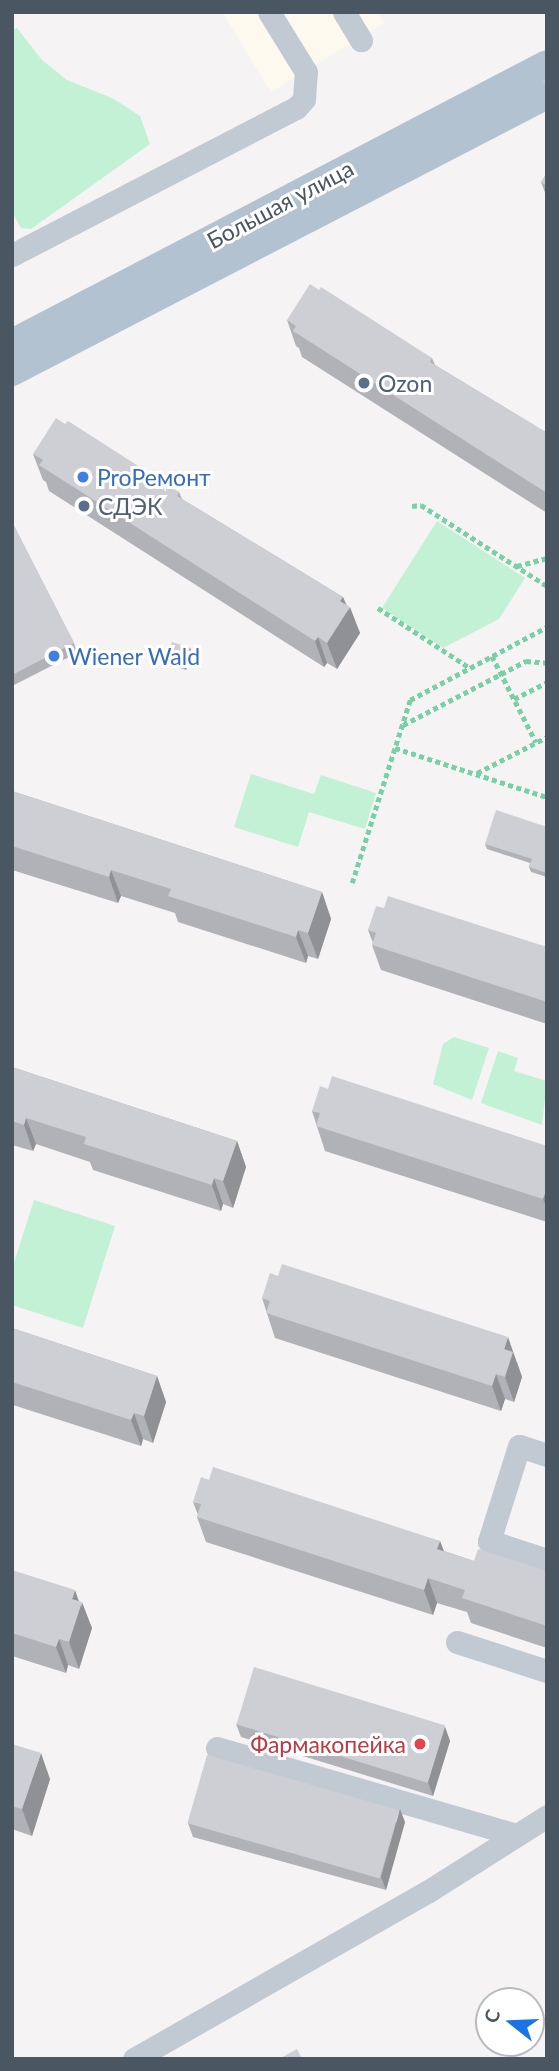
<!DOCTYPE html>
<meta charset="utf-8">
<style>
body{margin:0}
#map{position:relative;width:559px;height:2071px;overflow:hidden;background:#f5f3f3;font-family:Lato,sans-serif}
div>[style]{position:absolute}
.commercial>*{inset:0;background:#fdf9ef}
.green>*{inset:0;background:#c3f1d5}
.path>*{height:4.5px;margin-top:-2.25px;transform-origin:0;background:repeating-linear-gradient(90deg,#7ad0a6 0 5px,transparent 0 8.5px)}
.minor>*{height:23px;margin:-11.5px;padding:0 11.5px;transform-origin:11.5px;border-radius:11.5px;background:#c1cad2}
.major>*{height:28px;margin:-14px;padding:0 14px;transform-origin:14px;border-radius:14px;background:#b3c2d1}
.wall>*{inset:0;background:#b0b2b7}
.shaded-wall>*{inset:0;background:#909195}
.building>*{inset:0;background:#cdcfd5;transform-origin:0 0}
.dots>*{width:19px;height:19px;translate:-50% -50%;box-sizing:border-box;border:4px solid #fff;border-radius:50%}
span{translate:-50% -50%;white-space:nowrap;text-align:center;line-height:1.15;-webkit-text-stroke:6px #fff;paint-order:stroke}
.street-label{font-size:23px;color:#4a5661}
.service-label{font-size:23px;color:#4e5e75}
.left{translate:0 -50%;text-align:left}
.shop-label{font-size:23px;color:#366cbe}
.health-label{font-size:23px;color:#be3a42}
.right{translate:-100% -50%;text-align:right}
.frame{position:absolute;inset:0;border:14px solid #4a5661;pointer-events:none}
.north{position:absolute;left:475px;top:1987px;width:70px;height:70px;box-sizing:border-box;background:#fff;border:2px solid #b7bbc0;border-radius:50%;rotate:288deg;font-size:19px;font-weight:700;line-height:28px;text-align:center;color:#4a5661}
.north::after{content:'';display:block;margin:auto;width:24px;height:32px;background:#1a73e8;clip-path:polygon(50% 0,100% 100%,50% 72%,0 100%)}
</style>
<div id="map">
<div class="commercial">
<i style="clip-path:polygon(222px 12px,378px 12px,384px 23px,271px 92px)"></i>
</div>
<div class="green">
<i style="clip-path:polygon(17px 28px,42px 60px,67px 80px,114px 99px,140px 116px,150px 144px,31px 229px,21px 228px,12px 212px,12px 30px)"></i>
<i style="clip-path:polygon(437px 521px,525px 578px,499px 619px,443px 648px,382px 608px)"></i>
<i style="clip-path:polygon(251px 774px,314px 794px,321px 775px,376px 793px,365px 829px,309px 812px,298px 847px,234px 827px)"></i>
<i style="clip-path:polygon(454px 1037px,489px 1048px,472px 1100px,433px 1084px,443px 1044px)"></i>
<i style="clip-path:polygon(498px 1051px,518px 1058px,514px 1071px,547px 1081px,542px 1125px,481px 1103px)"></i>
<i style="clip-path:polygon(34px 1200px,115px 1226px,83px 1328px,12px 1305px,12px 1269px)"></i>
</div>
<div class="path">
<i style="left:412px;top:506px;width:9px;rotate:-6deg"></i>
<i style="left:421px;top:505px;width:150px;rotate:32.7deg"></i>
<i style="left:517px;top:566px;width:31px;rotate:-15deg"></i>
<i style="left:378px;top:608px;width:110px;rotate:33.1deg"></i>
<i style="left:492px;top:656px;width:97px;rotate:62.9deg"></i>
<i style="left:514px;top:699px;width:37px;rotate:-27deg"></i>
<i style="left:403px;top:725px;width:139px;rotate:-27.5deg"></i>
<i style="left:526px;top:661px;width:21px;rotate:5deg"></i>
<i style="left:395px;top:748px;width:160px;rotate:17.9deg"></i>
<i style="left:477px;top:773px;width:79px;rotate:-27.2deg"></i>
<i style="left:352px;top:883px;width:192px;rotate:-72.4deg"></i>
<i style="left:410px;top:700px;width:155px;rotate:-28.1deg"></i>
</div>
<div class="minor">
<i style="left:344px;top:12px;width:33px;rotate:59deg"></i>
<i style="left:12px;top:255px;width:320px;rotate:-27.4deg"></i>
<i style="left:296px;top:108px;width:12px;rotate:-48deg"></i>
<i style="left:304px;top:99px;width:27px;rotate:-86deg"></i>
<i style="left:306px;top:72px;width:70px;rotate:-121.7deg"></i>
<i style="left:547px;top:1455px;width:29px;rotate:-162deg"></i>
<i style="left:519px;top:1446px;width:100px;rotate:107.5deg"></i>
<i style="left:489px;top:1541px;width:61px;rotate:18.1deg"></i>
<i style="left:457px;top:1642px;width:95px;rotate:17.9deg"></i>
<i style="left:217px;top:1748px;width:312px;rotate:16.2deg"></i>
<i style="left:134px;top:2059px;width:337px;rotate:-29.7deg"></i>
<i style="left:427px;top:1892px;width:142px;rotate:-32.3deg"></i>
</div>
<div class="major">
<i style="left:12px;top:343px;width:603px;rotate:-27.54deg"></i>
<i style="left:12px;top:372px;width:602px;rotate:-27.37deg"></i>
</div>
<div class="wall">
<i style="clip-path:polygon(547px 173px,547px 198px,541px 182px)"></i>
<i style="clip-path:polygon(287px 320px,432px 358px,435px 365px,547px 433px,547px 513px,302px 357px,299px 348px,296px 346px)"></i>
<i style="clip-path:polygon(33px 454px,179px 492px,182px 499px,343px 597px,360px 633px,337px 669px,327px 663px,324px 667px,49px 491px,46px 482px,43px 480px)"></i>
<i style="clip-path:polygon(12px 522px,74px 643px,77px 653px,12px 686px)"></i>
<i style="clip-path:polygon(190px 648px,192px 652px,186px 670px,169px 664px,167px 659px)"></i>
<i style="clip-path:polygon(12px 791px,322px 892px,331px 919px,318px 959px,308px 956px,306px 963px,178px 922px,175px 913px,121px 896px,118px 903px,12px 870px)"></i>
<i style="clip-path:polygon(547px 827px,547px 877px,531px 872px,529px 867px,530px 863px,487px 849px,485px 844px)"></i>
<i style="clip-path:polygon(384px 908px,547px 947px,547px 1024px,381px 970px,372px 945px,373px 943px,368px 930px)"></i>
<i style="clip-path:polygon(12px 1067px,237px 1141px,246px 1167px,233px 1208px,223px 1204px,221px 1211px,93px 1170px,90px 1162px,36px 1144px,33px 1151px,12px 1145px)"></i>
<i style="clip-path:polygon(312px 1111px,547px 1146px,547px 1222px,325px 1151px)"></i>
<i style="clip-path:polygon(262px 1298px,517px 1362px,522px 1377px,514px 1402px,505px 1399px,501px 1411px,275px 1338px)"></i>
<i style="clip-path:polygon(12px 1328px,157px 1376px,166px 1402px,153px 1443px,143px 1439px,141px 1446px,13px 1405px,12px 1402px)"></i>
<i style="clip-path:polygon(193px 1502px,440px 1541px,444px 1551px,474px 1561px,547px 1571px,547px 1648px,471px 1623px,467px 1612px,437px 1603px,433px 1615px,206px 1542px,197px 1517px,198px 1515px)"></i>
<i style="clip-path:polygon(12px 1570px,79px 1601px,92px 1628px,79px 1669px,68px 1665px,66px 1673px,12px 1656px)"></i>
<i style="clip-path:polygon(236px 1724px,445px 1727px,450px 1741px,433px 1796px,241px 1737px)"></i>
<i style="clip-path:polygon(12px 1744px,50px 1779px,32px 1836px,12px 1829px)"></i>
<i style="clip-path:polygon(405px 1822px,386px 1890px,193px 1837px,188px 1823px)"></i>
</div>
<div class="shaded-wall">
<i style="clip-path:polygon(343px 597px,348px 611px,350px 607px,360px 633px,337px 669px,327px 643px,340px 601px)"></i>
<i style="clip-path:polygon(318px 637px,327px 663px,324px 667px,315px 641px)"></i>
<i style="clip-path:polygon(190px 648px,192px 652px,186px 670px,184px 665px)"></i>
<i style="clip-path:polygon(111px 870px,121px 896px,118px 903px,109px 877px)"></i>
<i style="clip-path:polygon(322px 892px,331px 919px,318px 959px,308px 933px)"></i>
<i style="clip-path:polygon(298px 930px,308px 956px,306px 963px,296px 937px)"></i>
<i style="clip-path:polygon(26px 1118px,36px 1144px,33px 1151px,24px 1125px)"></i>
<i style="clip-path:polygon(237px 1141px,246px 1167px,233px 1208px,223px 1181px)"></i>
<i style="clip-path:polygon(214px 1178px,223px 1204px,221px 1211px,212px 1185px)"></i>
<i style="clip-path:polygon(547px 1188px,547px 1209px,543px 1199px)"></i>
<i style="clip-path:polygon(508px 1337px,522px 1377px,514px 1402px,505px 1377px,504px 1349px)"></i>
<i style="clip-path:polygon(496px 1374px,505px 1399px,501px 1411px,492px 1386px)"></i>
<i style="clip-path:polygon(157px 1376px,166px 1402px,153px 1443px,144px 1416px)"></i>
<i style="clip-path:polygon(134px 1413px,143px 1439px,141px 1446px,131px 1420px)"></i>
<i style="clip-path:polygon(440px 1541px,449px 1566px,437px 1549px)"></i>
<i style="clip-path:polygon(428px 1578px,437px 1603px,433px 1615px,424px 1590px)"></i>
<i style="clip-path:polygon(75px 1590px,81px 1607px,82px 1602px,92px 1628px,79px 1669px,69px 1642px,72px 1599px)"></i>
<i style="clip-path:polygon(59px 1639px,68px 1665px,66px 1673px,56px 1647px)"></i>
<i style="clip-path:polygon(445px 1727px,450px 1741px,433px 1796px,428px 1782px)"></i>
<i style="clip-path:polygon(41px 1753px,50px 1779px,32px 1836px,22px 1809px)"></i>
<i style="clip-path:polygon(400px 1809px,405px 1822px,386px 1890px,381px 1877px)"></i>
</div>
<div class="building">
<i style="clip-path:polygon(547px 173px,547px 186px,541px 182px)"></i>
<i style="clip-path:polygon(310px 284px,319px 290px,321px 287px,432px 358px,430px 362px,547px 433px,547px 493px,293px 331px,296px 326px,287px 320px)"></i>
<i style="clip-path:polygon(56px 418px,65px 424px,68px 421px,179px 492px,177px 496px,343px 597px,340px 601px,350px 607px,327px 643px,318px 637px,315px 641px,39px 465px,43px 460px,33px 454px)"></i>
<i style="clip-path:polygon(12px 522px,74px 643px,12px 675px)"></i>
<i style="left:172px;top:642px;width:19px;height:18px;rotate:18deg"></i>
<i style="clip-path:polygon(12px 791px,322px 892px,308px 933px,298px 930px,296px 937px,168px 896px,171px 889px,111px 870px,109px 877px,12px 846px)"></i>
<i style="clip-path:polygon(496px 810px,547px 827px,547px 873px,529px 867px,532px 859px,485px 844px)"></i>
<i style="clip-path:polygon(388px 896px,547px 947px,547px 1002px,372px 945px,376px 933px,368px 930px,376px 906px,384px 908px)"></i>
<i style="clip-path:polygon(12px 1067px,237px 1141px,223px 1181px,214px 1178px,212px 1185px,84px 1144px,86px 1137px,26px 1118px,24px 1125px,12px 1121px)"></i>
<i style="clip-path:polygon(332px 1076px,547px 1146px,547px 1188px,543px 1199px,316px 1126px,320px 1113px,312px 1111px,320px 1086px,328px 1089px)"></i>
<i style="clip-path:polygon(282px 1264px,508px 1337px,504px 1349px,513px 1352px,505px 1377px,496px 1374px,492px 1386px,266px 1313px,270px 1301px,262px 1298px,270px 1273px,278px 1276px)"></i>
<i style="clip-path:polygon(12px 1328px,157px 1376px,144px 1416px,134px 1413px,131px 1420px,12px 1382px)"></i>
<i style="clip-path:polygon(213px 1467px,440px 1541px,437px 1549px,474px 1561px,478px 1549px,547px 1571px,547px 1626px,462px 1598px,465px 1590px,428px 1578px,424px 1590px,197px 1517px,201px 1504px,193px 1502px,201px 1477px,209px 1480px)"></i>
<i style="clip-path:polygon(12px 1570px,75px 1590px,72px 1599px,82px 1602px,69px 1642px,59px 1639px,56px 1647px,12px 1633px)"></i>
<i style="left:254px;top:1667px;width:200px;height:60px;rotate:17deg"></i>
<i style="clip-path:polygon(12px 1744px,41px 1753px,22px 1809px,12px 1806px)"></i>
<i style="left:207px;top:1755px;width:200px;height:71px;rotate:16deg"></i>
<i style="clip-path:polygon(297px 2049px,302px 2059px,279px 2059px)"></i>
</div>
<div class="dots">
<i style="left:364px;top:383px;background:#5c6f8a"></i>
<i style="left:83px;top:477px;background:#3f7fe0"></i>
<i style="left:84px;top:506px;background:#5c6f8a"></i>
<i style="left:54px;top:656px;background:#3f7fe0"></i>
<i style="left:420px;top:1744px;background:#e0444e"></i>
</div>
<div class="street-label">
<span style="left:280px;top:204px;rotate:-28deg">Большая улица</span>
</div>
<div class="service-label">
<span class="left" style="left:378px;top:383px">Ozon</span>
<span class="left" style="left:98px;top:506px">СДЭК</span>
</div>
<div class="shop-label">
<span class="left" style="left:97px;top:477px">ProРемонт</span>
<span class="left" style="left:68px;top:656px">Wiener Wald</span>
</div>
<div class="health-label">
<span class="right" style="left:406px;top:1744px">Фармакопейка</span>
</div>
<div class="frame"></div>
<div class="north">С</div>
</div>
